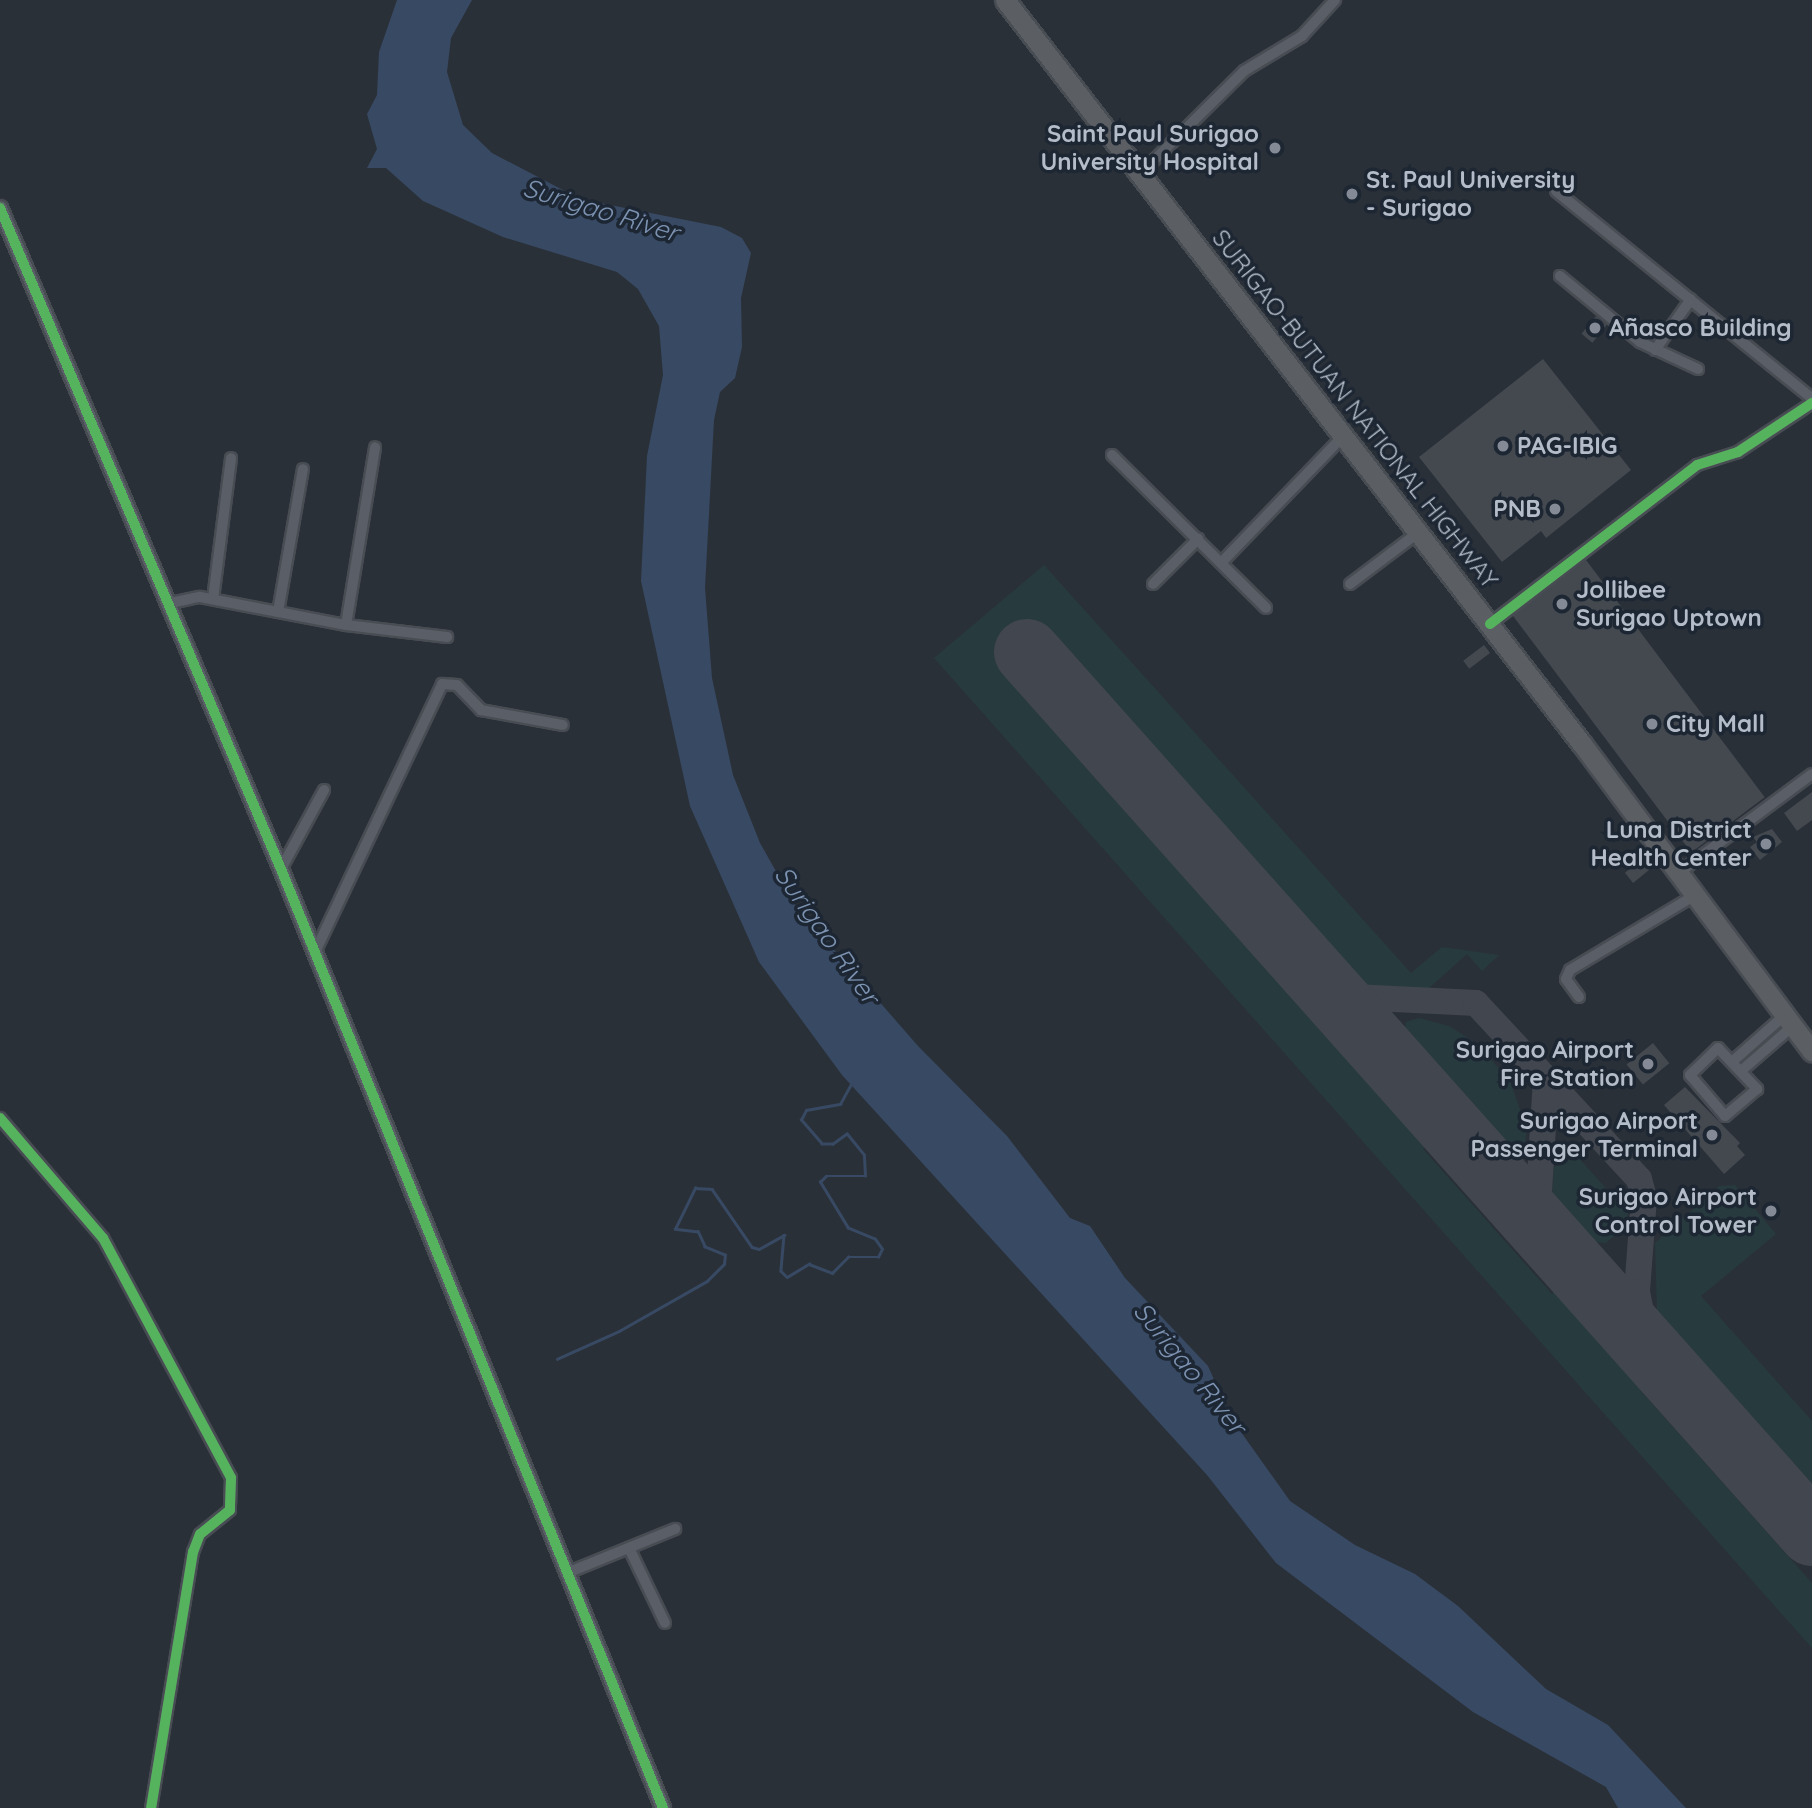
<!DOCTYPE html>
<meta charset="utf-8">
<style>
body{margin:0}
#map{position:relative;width:1812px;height:1808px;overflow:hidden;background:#2a3038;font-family:Quicksand,sans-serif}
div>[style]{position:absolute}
.green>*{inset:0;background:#273a3e}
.water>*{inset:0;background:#384963}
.stream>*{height:2.5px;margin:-1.25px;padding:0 1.25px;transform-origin:1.25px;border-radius:1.25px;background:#384963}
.taxiway>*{height:26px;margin:-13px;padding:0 13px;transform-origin:13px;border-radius:13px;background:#42464e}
.runway>*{height:66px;margin:-33px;padding:0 33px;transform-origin:33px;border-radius:33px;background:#42464e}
.building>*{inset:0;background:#444950;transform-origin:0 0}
.roads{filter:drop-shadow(2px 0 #484c53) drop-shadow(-2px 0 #484c53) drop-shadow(0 2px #484c53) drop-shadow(0 -2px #484c53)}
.minor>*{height:10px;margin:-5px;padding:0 5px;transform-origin:5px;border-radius:5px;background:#5a5e66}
.tertiary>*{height:14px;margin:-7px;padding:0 7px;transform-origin:7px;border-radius:7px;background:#5a5e66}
.trunk>*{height:19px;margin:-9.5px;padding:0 9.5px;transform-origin:9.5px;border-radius:9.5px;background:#5b5f64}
.cycleway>*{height:10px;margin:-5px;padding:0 5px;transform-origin:5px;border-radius:5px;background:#56b35d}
.dots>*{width:19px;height:19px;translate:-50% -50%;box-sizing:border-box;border:4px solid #1d2633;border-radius:50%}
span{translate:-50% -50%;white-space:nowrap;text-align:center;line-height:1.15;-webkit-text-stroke:7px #1d2633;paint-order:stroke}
.poi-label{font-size:24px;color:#b4bcc9;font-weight:700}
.right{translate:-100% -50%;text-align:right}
.left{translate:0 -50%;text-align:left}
.street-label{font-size:24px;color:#b4bcc9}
.water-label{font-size:26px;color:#7c92b1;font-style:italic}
</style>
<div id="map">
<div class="green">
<i style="clip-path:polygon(1044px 565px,1411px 973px,1442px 947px,1499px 955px,1482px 971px,1467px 954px,1428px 989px,1355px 985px,1045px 636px,1006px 670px,1428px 1143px,1423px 1149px,1552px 1294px,1561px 1287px,1647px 1383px,1640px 1390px,1812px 1583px,1812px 1648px,934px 658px)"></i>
<i style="clip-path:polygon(1419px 1018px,1449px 1026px,1477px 1044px,1510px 1081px,1527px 1129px,1524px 1150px,1517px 1155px,1473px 1105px,1467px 1109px,1403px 1037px,1406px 1022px)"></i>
<i style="clip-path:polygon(1577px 1156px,1628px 1213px,1627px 1225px,1606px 1243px,1595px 1242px,1552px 1195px,1554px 1167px)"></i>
<i style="clip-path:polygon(1735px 1185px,1776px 1234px,1701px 1296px,1812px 1421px,1812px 1484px,1688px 1345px,1681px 1351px,1668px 1337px,1674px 1331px,1657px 1312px,1655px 1243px,1719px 1186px)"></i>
</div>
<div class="water">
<i style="clip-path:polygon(397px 0,472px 0,451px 38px,447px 72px,463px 125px,492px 153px,580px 199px,721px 227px,742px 238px,751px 253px,741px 298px,742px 347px,735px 378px,720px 392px,714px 420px,705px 588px,712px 678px,733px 775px,760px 843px,795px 905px,918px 1046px,1007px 1136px,1070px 1218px,1090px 1226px,1125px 1278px,1208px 1366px,1231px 1418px,1290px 1501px,1355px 1545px,1415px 1574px,1458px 1606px,1546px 1689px,1608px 1725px,1686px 1808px,1618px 1808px,1606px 1787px,1473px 1712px,1276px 1563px,1207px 1475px,842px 1075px,759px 962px,690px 806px,641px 581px,647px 456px,663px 375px,659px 326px,638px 289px,617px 272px,503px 237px,423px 201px,386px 168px,367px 168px,377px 149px,367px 114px,377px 95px,379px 52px)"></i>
</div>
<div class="stream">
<i style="left:557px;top:1359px;width:68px;rotate:-24.3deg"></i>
<i style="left:619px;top:1331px;width:101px;rotate:-29.6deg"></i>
<i style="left:707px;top:1281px;width:24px;rotate:-45deg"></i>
<i style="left:724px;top:1264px;width:9px;rotate:-84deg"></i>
<i style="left:725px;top:1255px;width:22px;rotate:-158deg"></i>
<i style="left:705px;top:1247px;width:17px;rotate:-115deg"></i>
<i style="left:698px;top:1232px;width:23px;rotate:-173deg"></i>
<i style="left:675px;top:1229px;width:46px;rotate:-64deg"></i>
<i style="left:695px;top:1188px;width:17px;rotate:3deg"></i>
<i style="left:712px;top:1189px;width:70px;rotate:55.4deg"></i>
<i style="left:752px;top:1247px;width:7px;rotate:16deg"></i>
<i style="left:759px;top:1249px;width:29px;rotate:-29deg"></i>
<i style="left:784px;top:1235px;width:36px;rotate:95deg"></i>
<i style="left:781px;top:1271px;width:8px;rotate:45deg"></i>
<i style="left:787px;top:1277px;width:26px;rotate:-31deg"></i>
<i style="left:809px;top:1264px;width:25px;rotate:21deg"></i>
<i style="left:832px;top:1273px;width:23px;rotate:-45deg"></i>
<i style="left:848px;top:1257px;width:30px"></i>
<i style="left:878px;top:1257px;width:9px;rotate:-63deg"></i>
<i style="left:882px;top:1249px;width:12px;rotate:-125deg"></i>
<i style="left:875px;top:1239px;width:29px;rotate:-158deg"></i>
<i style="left:848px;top:1228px;width:54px;rotate:-121.3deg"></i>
<i style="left:820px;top:1182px;width:8px;rotate:-45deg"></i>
<i style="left:826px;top:1176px;width:39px"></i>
<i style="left:865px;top:1176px;width:21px;rotate:-93deg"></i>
<i style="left:864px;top:1155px;width:27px;rotate:-129deg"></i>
<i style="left:847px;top:1134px;width:17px;rotate:144deg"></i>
<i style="left:833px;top:1144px;width:11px;rotate:180deg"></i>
<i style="left:822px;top:1144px;width:32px;rotate:-131deg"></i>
<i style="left:801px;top:1120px;width:11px;rotate:-63deg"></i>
<i style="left:806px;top:1110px;width:35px;rotate:-10deg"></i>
<i style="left:840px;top:1104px;width:25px;rotate:-61deg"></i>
</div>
<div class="taxiway">
<i style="left:1333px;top:996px;width:143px;rotate:2.8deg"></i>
<i style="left:1476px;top:1003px;width:240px;rotate:47.2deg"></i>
<i style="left:1639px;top:1179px;width:20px;rotate:75deg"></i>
<i style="left:1644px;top:1198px;width:94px;rotate:94.3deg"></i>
<i style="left:1637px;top:1292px;width:60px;rotate:78.5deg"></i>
<i style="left:1537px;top:1225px;width:147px;rotate:-86.5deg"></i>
</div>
<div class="runway">
<i style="left:1027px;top:652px;width:1180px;rotate:48.3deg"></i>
</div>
<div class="building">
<i style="left:1596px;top:316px;width:14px;height:23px;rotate:39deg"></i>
<i style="clip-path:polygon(1543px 359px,1631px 470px,1546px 538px,1541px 531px,1502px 562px,1419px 457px)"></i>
<i style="left:1586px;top:560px;width:297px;height:92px;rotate:53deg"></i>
<i style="left:1484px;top:645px;width:10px;height:26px;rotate:53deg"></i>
<i style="clip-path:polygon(1812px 792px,1812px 820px,1797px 831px,1784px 813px)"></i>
<i style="clip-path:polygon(1772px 829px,1782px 842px,1760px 860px,1750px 847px,1757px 842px,1753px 837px)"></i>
<i style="left:1642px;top:859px;width:13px;height:22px;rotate:51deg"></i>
<i style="left:1653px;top:1043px;width:26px;height:34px;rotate:51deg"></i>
<i style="clip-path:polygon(1685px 1087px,1740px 1143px,1737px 1146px,1745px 1155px,1724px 1174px,1664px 1105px)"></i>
</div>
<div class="roads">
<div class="minor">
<i style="left:1141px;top:173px;width:145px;rotate:-44.7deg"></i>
<i style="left:1244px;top:71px;width:68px;rotate:-31.1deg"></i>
<i style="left:1302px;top:36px;width:49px;rotate:-47.5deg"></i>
<i style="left:1556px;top:191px;width:329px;rotate:39deg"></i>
<i style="left:1560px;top:276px;width:104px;rotate:39.5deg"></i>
<i style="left:1640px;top:342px;width:64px;rotate:25deg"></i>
<i style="left:1655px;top:350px;width:62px;rotate:-54.8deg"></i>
<i style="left:1112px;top:455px;width:217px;rotate:44.8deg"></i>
<i style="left:1221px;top:563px;width:178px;rotate:-46.1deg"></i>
<i style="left:1153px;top:584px;width:64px;rotate:-45deg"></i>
<i style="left:1350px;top:584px;width:86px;rotate:-37deg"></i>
<i style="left:213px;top:599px;width:142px;rotate:-82.7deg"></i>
<i style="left:166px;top:604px;width:35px;rotate:-12deg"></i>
<i style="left:200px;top:597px;width:149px;rotate:10.9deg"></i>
<i style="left:346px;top:625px;width:102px;rotate:6.8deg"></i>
<i style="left:278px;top:612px;width:145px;rotate:-80.1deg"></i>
<i style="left:1490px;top:624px;width:261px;rotate:-37.5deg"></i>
<i style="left:1697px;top:465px;width:43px;rotate:-17.6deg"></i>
<i style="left:1738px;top:452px;width:89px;rotate:-33.5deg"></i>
<i style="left:346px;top:625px;width:180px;rotate:-80.7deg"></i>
<i style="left:281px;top:869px;width:90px;rotate:-61.4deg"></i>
<i style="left:1680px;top:872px;width:164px;rotate:-36.6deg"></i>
<i style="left:315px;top:952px;width:297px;rotate:-64.6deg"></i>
<i style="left:442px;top:684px;width:15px;rotate:4deg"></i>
<i style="left:457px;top:685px;width:35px;rotate:46deg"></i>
<i style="left:481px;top:710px;width:83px;rotate:10.4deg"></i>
<i style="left:1579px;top:997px;width:22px;rotate:-126deg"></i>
<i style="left:1566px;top:979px;width:10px;rotate:-66deg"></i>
<i style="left:1570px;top:970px;width:148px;rotate:-30.9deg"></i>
<i style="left:1718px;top:1048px;width:57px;rotate:46.4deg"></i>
<i style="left:1757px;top:1089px;width:42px;rotate:139.8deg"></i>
<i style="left:1725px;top:1116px;width:54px;rotate:-130.5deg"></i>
<i style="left:1690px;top:1075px;width:39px;rotate:-44deg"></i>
<i style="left:1733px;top:1061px;width:69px;rotate:-41.5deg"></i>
<i style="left:1741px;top:1071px;width:69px;rotate:-40.9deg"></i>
<i style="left:0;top:1118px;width:158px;rotate:49.4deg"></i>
<i style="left:103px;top:1238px;width:272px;rotate:61.9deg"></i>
<i style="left:231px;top:1478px;width:32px;rotate:92deg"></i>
<i style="left:230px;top:1510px;width:38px;rotate:141deg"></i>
<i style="left:200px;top:1534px;width:19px;rotate:111deg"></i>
<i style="left:193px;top:1552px;width:259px;rotate:99.3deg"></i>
<i style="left:629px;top:1548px;width:83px;rotate:64.4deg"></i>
<i style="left:567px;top:1573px;width:117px;rotate:-22.2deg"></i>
</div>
<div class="tertiary">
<i style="left:0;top:208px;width:718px;rotate:66.97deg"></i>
<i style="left:281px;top:869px;width:1014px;rotate:67.86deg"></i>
</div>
<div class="trunk">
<i style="left:1005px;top:0;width:942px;rotate:52.21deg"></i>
<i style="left:1582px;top:744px;width:384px;rotate:53.2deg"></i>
</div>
</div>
<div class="cycleway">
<i style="left:0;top:208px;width:718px;rotate:66.97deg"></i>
<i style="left:281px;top:869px;width:1014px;rotate:67.86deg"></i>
<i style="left:1490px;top:624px;width:261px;rotate:-37.5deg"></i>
<i style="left:1697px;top:465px;width:43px;rotate:-17.6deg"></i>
<i style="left:1738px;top:452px;width:89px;rotate:-33.5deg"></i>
<i style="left:0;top:1118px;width:158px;rotate:49.4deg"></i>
<i style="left:103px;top:1238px;width:272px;rotate:61.9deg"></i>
<i style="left:231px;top:1478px;width:32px;rotate:92deg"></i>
<i style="left:230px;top:1510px;width:38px;rotate:141deg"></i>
<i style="left:200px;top:1534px;width:19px;rotate:111deg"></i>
<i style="left:193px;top:1552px;width:259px;rotate:99.3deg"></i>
</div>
<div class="dots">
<i style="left:1275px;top:148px;background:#848b96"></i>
<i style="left:1352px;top:194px;background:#848b96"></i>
<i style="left:1595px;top:328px;background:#848b96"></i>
<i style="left:1503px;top:446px;background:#848b96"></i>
<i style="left:1555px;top:509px;background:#848b96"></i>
<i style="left:1562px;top:604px;background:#848b96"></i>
<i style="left:1652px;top:724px;background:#848b96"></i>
<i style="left:1766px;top:844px;background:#848b96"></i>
<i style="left:1648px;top:1064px;background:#848b96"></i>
<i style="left:1712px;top:1135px;background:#848b96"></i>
<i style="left:1771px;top:1211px;background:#848b96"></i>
</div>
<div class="poi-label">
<span class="right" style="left:1259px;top:148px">Saint Paul Surigao<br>University Hospital</span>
<span class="left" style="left:1366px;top:194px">St. Paul University<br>- Surigao</span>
<span class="left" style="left:1609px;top:328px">Añasco Building</span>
<span class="left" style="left:1517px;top:446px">PAG-IBIG</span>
<span class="right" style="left:1541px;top:509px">PNB</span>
<span class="left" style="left:1576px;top:604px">Jollibee<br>Surigao Uptown</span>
<span class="left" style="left:1666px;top:724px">City Mall</span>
<span class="right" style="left:1752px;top:844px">Luna District<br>Health Center</span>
<span class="right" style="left:1634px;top:1064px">Surigao Airport<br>Fire Station</span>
<span class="right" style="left:1698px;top:1135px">Surigao Airport<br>Passenger Terminal</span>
<span class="right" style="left:1757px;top:1211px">Surigao Airport<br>Control Tower</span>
</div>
<div class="street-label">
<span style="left:1355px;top:409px;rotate:52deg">SURIGAO-BUTUAN NATIONAL HIGHWAY</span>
</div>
<div class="water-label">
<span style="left:601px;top:210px;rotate:17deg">Surigao River</span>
<span style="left:827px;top:935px;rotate:55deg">Surigao River</span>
<span style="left:1190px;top:1368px;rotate:51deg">Surigao River</span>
</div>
</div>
